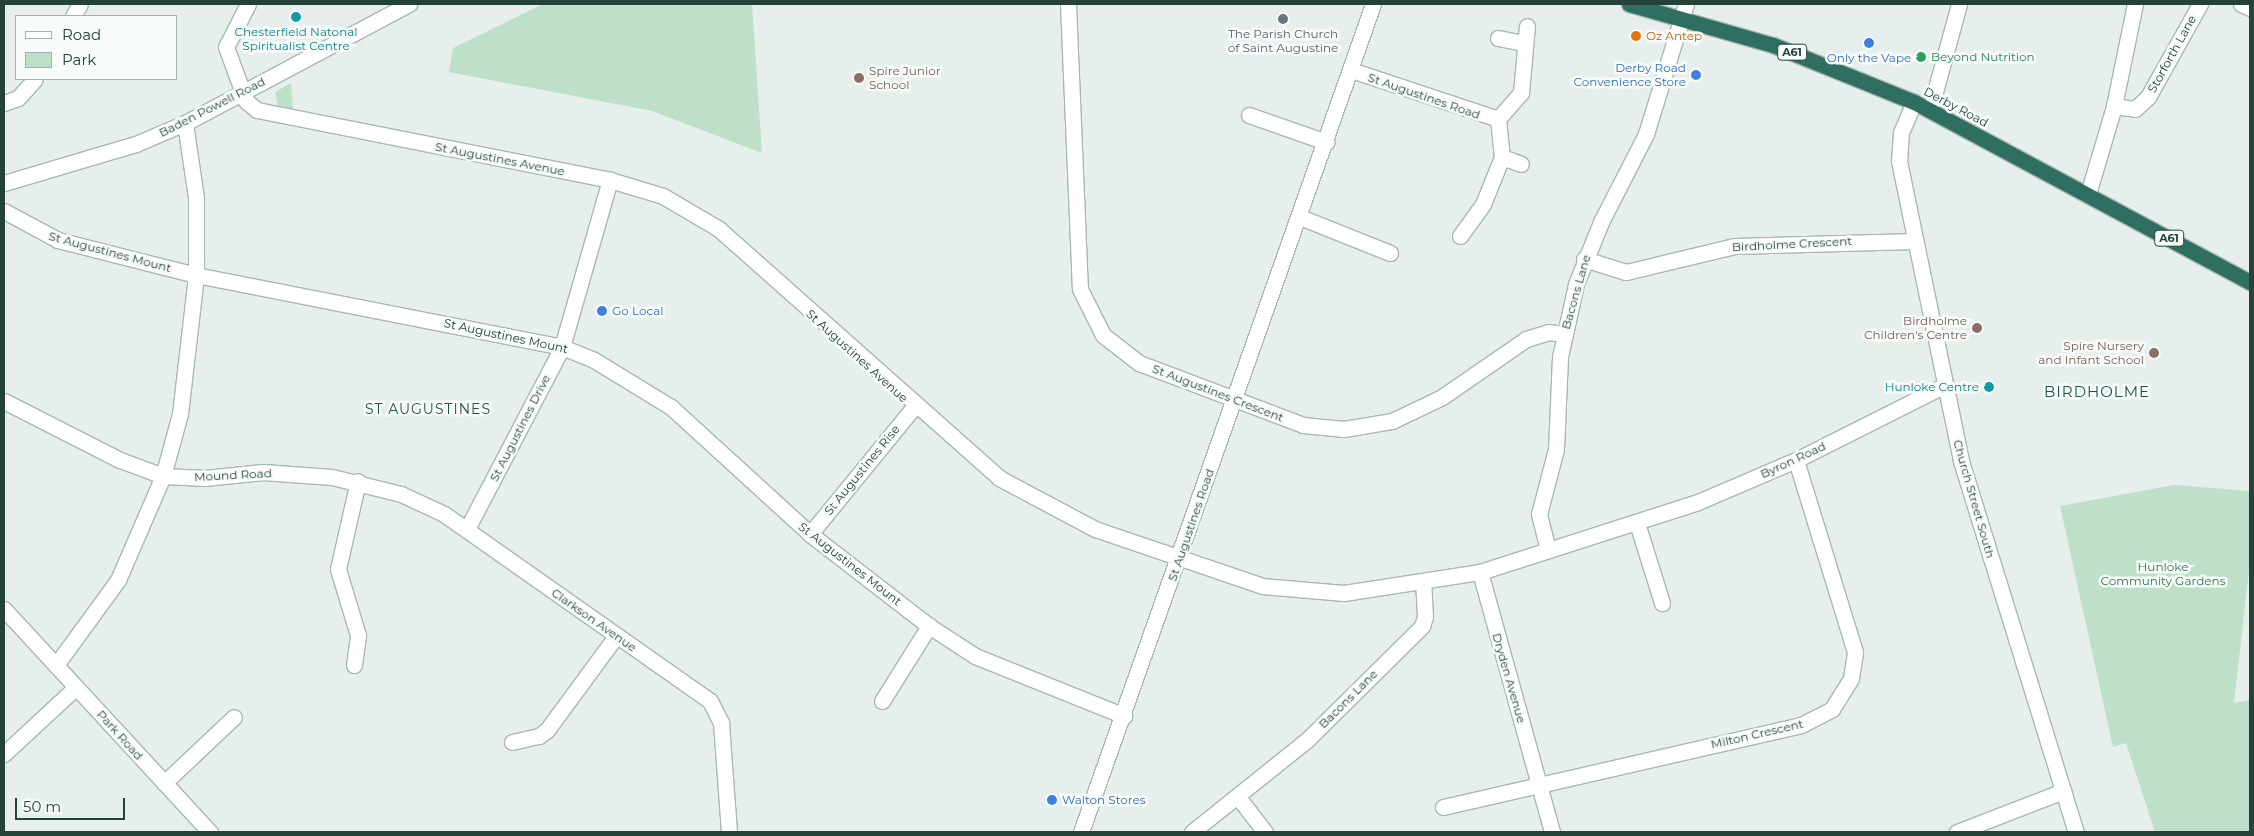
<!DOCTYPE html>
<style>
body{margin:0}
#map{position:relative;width:2254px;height:836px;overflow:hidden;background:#e6efeb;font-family:Montserrat,sans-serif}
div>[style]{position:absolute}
.green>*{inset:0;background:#bfe0c8}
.roads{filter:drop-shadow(1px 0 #a8b8b2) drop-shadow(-1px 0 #a8b8b2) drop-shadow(0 1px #a8b8b2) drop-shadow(0 -1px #a8b8b2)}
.street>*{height:15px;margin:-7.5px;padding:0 7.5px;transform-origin:7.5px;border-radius:7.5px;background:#fff}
.secondary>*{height:15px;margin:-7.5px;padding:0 7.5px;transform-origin:7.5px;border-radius:7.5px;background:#fff}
.highway>*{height:15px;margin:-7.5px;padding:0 7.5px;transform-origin:7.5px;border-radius:7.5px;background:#2f6f62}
.dots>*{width:14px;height:14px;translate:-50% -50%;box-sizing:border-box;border:2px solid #f7fbf9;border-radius:50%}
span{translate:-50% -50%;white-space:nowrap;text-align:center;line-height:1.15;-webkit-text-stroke:5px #f7fbf9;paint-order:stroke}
.shield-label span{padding:1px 4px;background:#f7fbf9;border:1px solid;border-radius:4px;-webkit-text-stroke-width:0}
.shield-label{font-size:11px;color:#24423a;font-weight:700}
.culture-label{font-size:12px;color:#0d838f}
.right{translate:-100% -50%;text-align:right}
.worship-label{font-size:12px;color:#5b616d}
.food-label{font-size:12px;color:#c56008}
.left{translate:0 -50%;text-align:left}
.street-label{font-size:12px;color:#24423a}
.leisure-label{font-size:12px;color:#27864d}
.shop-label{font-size:12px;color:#366cbe}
.education-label{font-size:12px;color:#785e54}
.park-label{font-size:12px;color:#2d7a4b}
.neighbourhood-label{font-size:14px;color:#1f5548;letter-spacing:1px}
.quarter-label{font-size:15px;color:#1f5548;letter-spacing:1px}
.frame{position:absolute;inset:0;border:5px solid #24423a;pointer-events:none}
.legend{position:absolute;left:15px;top:15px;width:162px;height:65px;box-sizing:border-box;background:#f7fbf9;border:1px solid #a3b1ad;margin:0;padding:6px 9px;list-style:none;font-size:15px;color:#24423a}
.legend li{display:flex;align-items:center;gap:10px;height:25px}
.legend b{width:25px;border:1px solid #a3b1ad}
.scale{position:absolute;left:15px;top:798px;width:110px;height:22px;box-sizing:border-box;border:2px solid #24423a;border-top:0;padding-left:6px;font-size:15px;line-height:18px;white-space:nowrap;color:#24423a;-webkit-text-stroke:4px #f7fbf9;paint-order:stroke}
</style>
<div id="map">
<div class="green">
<i style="clip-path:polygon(543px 4px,752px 4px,762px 153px,652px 111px,449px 72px,453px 48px)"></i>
<i style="clip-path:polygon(291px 83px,293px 110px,278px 107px,275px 92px)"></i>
<i style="clip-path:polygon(2174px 485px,2250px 491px,2250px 562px,2234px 703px,2250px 700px,2250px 832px,2155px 832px,2126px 743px,2113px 747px,2060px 506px)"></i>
</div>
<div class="roads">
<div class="street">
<i style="left:248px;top:4px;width:48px;rotate:117.1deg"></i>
<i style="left:226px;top:47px;width:58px;rotate:69.7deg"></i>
<i style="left:246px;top:101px;width:14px;rotate:39deg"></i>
<i style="left:257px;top:110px;width:360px;rotate:11.2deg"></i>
<i style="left:610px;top:180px;width:55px;rotate:16.8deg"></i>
<i style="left:663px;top:196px;width:65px;rotate:30.5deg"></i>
<i style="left:719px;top:229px;width:375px;rotate:41.6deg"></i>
<i style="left:999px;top:478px;width:109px;rotate:28deg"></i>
<i style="left:1095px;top:529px;width:176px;rotate:18.8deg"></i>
<i style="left:1262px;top:586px;width:82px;rotate:4.9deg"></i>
<i style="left:1344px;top:593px;width:138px;rotate:-8.8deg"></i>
<i style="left:1480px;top:572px;width:229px;rotate:-17.8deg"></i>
<i style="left:1698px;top:502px;width:107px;rotate:-23.2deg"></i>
<i style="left:1796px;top:460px;width:167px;rotate:-26.7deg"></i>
<i style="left:1068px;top:4px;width:285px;rotate:87.6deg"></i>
<i style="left:1080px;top:289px;width:51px;rotate:63.4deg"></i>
<i style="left:1103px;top:335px;width:46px;rotate:37.9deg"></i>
<i style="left:1139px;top:363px;width:175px;rotate:20.7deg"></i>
<i style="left:1303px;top:425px;width:41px;rotate:5.6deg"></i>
<i style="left:1344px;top:429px;width:49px;rotate:-9.5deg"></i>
<i style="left:1392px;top:421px;width:55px;rotate:-25.6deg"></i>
<i style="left:1442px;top:397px;width:102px;rotate:-34.6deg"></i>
<i style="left:1526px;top:339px;width:24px;rotate:-17deg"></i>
<i style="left:1549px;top:332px;width:15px;rotate:8deg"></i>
<i style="left:2241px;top:4px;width:10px;rotate:24deg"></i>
<i style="left:73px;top:16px;width:14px;rotate:-60deg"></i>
<i style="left:1498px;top:38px;width:25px;rotate:11deg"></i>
<i style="left:1351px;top:70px;width:155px;rotate:18.4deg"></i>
<i style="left:4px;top:103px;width:15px;rotate:-20deg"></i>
<i style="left:18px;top:98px;width:25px;rotate:-48deg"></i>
<i style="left:2114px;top:106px;width:21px;rotate:8deg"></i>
<i style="left:2135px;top:109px;width:18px;rotate:-43deg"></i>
<i style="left:2148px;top:97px;width:107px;rotate:-60.8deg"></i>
<i style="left:1930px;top:110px;width:110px;rotate:-74.7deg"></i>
<i style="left:1249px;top:115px;width:82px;rotate:19.3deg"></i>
<i style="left:1498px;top:119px;width:35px;rotate:-49deg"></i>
<i style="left:1521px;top:93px;width:67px;rotate:-84.9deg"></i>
<i style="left:1502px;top:157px;width:20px;rotate:20deg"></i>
<i style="left:4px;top:211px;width:61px;rotate:28.2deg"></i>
<i style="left:58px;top:240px;width:142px;rotate:14.2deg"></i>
<i style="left:196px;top:275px;width:373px;rotate:11.1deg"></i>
<i style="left:562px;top:347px;width:35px;rotate:22deg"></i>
<i style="left:594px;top:360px;width:90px;rotate:31.4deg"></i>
<i style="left:671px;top:407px;width:188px;rotate:42.4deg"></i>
<i style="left:810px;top:534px;width:150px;rotate:37.7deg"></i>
<i style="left:929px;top:626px;width:55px;rotate:33.1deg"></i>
<i style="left:975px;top:656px;width:161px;rotate:21.9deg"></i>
<i style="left:1300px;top:217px;width:97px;rotate:21.8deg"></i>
<i style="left:1460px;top:236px;width:39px;rotate:-54deg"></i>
<i style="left:1483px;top:204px;width:51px;rotate:-68deg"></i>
<i style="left:1502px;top:157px;width:38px;rotate:-96deg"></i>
<i style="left:1584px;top:259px;width:44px;rotate:17.2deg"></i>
<i style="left:1626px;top:272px;width:111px;rotate:-13.5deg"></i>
<i style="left:1734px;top:246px;width:180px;rotate:-1.6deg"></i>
<i style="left:4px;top:401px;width:130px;rotate:27deg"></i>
<i style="left:120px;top:460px;width:46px;rotate:20.4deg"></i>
<i style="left:163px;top:476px;width:42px;rotate:2.7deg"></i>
<i style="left:205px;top:478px;width:58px;rotate:-5.9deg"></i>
<i style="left:263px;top:472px;width:69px;rotate:4.1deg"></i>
<i style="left:332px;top:477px;width:71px;rotate:13.8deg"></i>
<i style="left:401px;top:494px;width:47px;rotate:24.9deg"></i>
<i style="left:444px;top:514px;width:325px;rotate:35.1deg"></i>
<i style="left:710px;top:701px;width:25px;rotate:63deg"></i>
<i style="left:721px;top:723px;width:109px;rotate:85.8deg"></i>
<i style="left:1637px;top:523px;width:84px;rotate:72.6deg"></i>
<i style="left:467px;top:529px;width:205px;rotate:-62.4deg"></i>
<i style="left:562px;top:347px;width:174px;rotate:-74deg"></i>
<i style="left:810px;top:534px;width:164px;rotate:-50.7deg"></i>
<i style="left:1548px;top:550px;width:37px;rotate:-104deg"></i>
<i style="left:1539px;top:514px;width:67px;rotate:-75.3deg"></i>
<i style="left:1556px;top:449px;width:92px;rotate:-87.5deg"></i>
<i style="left:1560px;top:357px;width:75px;rotate:-77.6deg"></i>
<i style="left:1576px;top:284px;width:67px;rotate:-68deg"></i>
<i style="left:1601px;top:222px;width:99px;rotate:-62.9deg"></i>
<i style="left:1646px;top:134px;width:136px;rotate:-72.9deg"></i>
<i style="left:1480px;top:572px;width:270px;rotate:74.5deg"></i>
<i style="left:56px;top:665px;width:105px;rotate:-53.9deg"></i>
<i style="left:118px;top:580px;width:113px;rotate:-66.6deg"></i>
<i style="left:163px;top:476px;width:64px;rotate:-74.7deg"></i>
<i style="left:180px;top:414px;width:140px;rotate:-83.4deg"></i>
<i style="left:196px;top:275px;width:77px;rotate:-90deg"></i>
<i style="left:196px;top:198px;width:76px;rotate:-98.3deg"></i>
<i style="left:354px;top:665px;width:30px;rotate:-82deg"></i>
<i style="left:358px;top:635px;width:69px;rotate:-106.9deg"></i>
<i style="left:338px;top:569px;width:90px;rotate:-77.2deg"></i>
<i style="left:882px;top:701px;width:89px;rotate:-57.9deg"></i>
<i style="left:512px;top:742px;width:28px;rotate:-13deg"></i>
<i style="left:539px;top:736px;width:10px;rotate:-37deg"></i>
<i style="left:547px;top:730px;width:117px;rotate:-53.7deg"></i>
<i style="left:4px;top:754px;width:98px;rotate:-42.9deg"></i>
<i style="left:164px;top:783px;width:96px;rotate:-43.3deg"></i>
<i style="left:1238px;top:797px;width:44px;rotate:52.4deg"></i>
<i style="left:1443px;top:807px;width:367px;rotate:-12.9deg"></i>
<i style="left:1801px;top:725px;width:35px;rotate:-27deg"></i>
<i style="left:1832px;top:709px;width:36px;rotate:-58deg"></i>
<i style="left:1851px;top:678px;width:26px;rotate:-81deg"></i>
<i style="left:1855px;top:652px;width:201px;rotate:-107.1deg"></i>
<i style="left:1192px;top:832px;width:149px;rotate:-38.7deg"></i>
<i style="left:1308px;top:739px;width:161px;rotate:-44.7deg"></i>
<i style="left:1422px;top:626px;width:9px;rotate:-72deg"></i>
<i style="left:1425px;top:617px;width:34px;rotate:-93deg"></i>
<i style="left:1957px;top:832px;width:114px;rotate:-21.1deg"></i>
</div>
<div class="secondary">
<i style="left:1914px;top:102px;width:34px;rotate:113deg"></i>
<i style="left:1901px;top:133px;width:28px;rotate:94deg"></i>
<i style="left:1899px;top:161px;width:306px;rotate:78.3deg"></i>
<i style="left:1961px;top:461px;width:388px;rotate:72.8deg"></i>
<i style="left:4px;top:183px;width:138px;rotate:-16.5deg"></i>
<i style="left:136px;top:144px;width:53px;rotate:-23.2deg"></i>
<i style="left:185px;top:123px;width:254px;rotate:-28deg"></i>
<i style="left:2088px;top:194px;width:92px;rotate:-73.5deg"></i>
<i style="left:2114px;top:106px;width:104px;rotate:-78.4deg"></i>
<i style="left:4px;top:609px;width:304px;rotate:47.3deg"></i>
<i style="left:1081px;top:832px;width:878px;rotate:-70.57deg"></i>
</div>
<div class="highway">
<i style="left:1629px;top:4px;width:150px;rotate:15.9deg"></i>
<i style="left:1773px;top:45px;width:152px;rotate:22deg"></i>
<i style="left:1914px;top:102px;width:381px;rotate:28.2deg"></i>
</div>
</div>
<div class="dots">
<i style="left:296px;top:17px;background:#0f9aa8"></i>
<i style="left:1283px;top:19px;background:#6b7280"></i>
<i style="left:1636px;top:36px;background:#e8710a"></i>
<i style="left:1869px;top:43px;background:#3f7fe0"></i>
<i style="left:1921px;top:57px;background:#2e9e5b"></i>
<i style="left:1696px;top:75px;background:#3f7fe0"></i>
<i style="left:859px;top:78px;background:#8d6e63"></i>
<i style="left:602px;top:311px;background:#3f7fe0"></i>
<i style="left:1977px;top:328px;background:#8d6e63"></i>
<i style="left:2154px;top:353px;background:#8d6e63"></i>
<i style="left:1989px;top:387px;background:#0f9aa8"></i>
<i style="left:1052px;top:800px;background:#3f7fe0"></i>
</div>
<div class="shield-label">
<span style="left:1792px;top:52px">A61</span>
<span style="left:2169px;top:238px">A61</span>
</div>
<div class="culture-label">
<span style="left:296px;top:39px">Chesterfield Natonal<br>Spiritualist Centre</span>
<span class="right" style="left:1979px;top:387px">Hunloke Centre</span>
</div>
<div class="worship-label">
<span style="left:1283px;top:41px">The Parish Church<br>of Saint Augustine</span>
</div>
<div class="food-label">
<span class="left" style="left:1646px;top:36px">Oz Antep</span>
</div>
<div class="street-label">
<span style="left:2172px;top:54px;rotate:-61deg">Storforth Lane</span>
<span style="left:1424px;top:96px;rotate:19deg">St Augustines Road</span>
<span style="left:212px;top:107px;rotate:-27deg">Baden Powell Road</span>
<span style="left:1956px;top:107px;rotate:28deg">Derby Road</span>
<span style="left:500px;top:159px;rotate:11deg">St Augustines Avenue</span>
<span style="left:1792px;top:244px;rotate:-3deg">Birdholme Crescent</span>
<span style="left:110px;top:252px;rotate:15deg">St Augustines Mount</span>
<span style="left:1576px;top:292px;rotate:-74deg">Bacons Lane</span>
<span style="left:506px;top:336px;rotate:12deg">St Augustines Mount</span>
<span style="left:857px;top:356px;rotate:42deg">St Augustines Avenue</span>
<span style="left:1218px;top:393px;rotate:21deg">St Augustines Crescent</span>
<span style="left:520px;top:428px;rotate:-63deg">St Augustines Drive</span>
<span style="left:1793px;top:460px;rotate:-25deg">Byron Road</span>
<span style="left:862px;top:470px;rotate:-51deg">St Augustines Rise</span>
<span style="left:233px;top:475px;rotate:-3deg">Mound Road</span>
<span style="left:1974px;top:499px;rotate:74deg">Church Street South</span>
<span style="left:1191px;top:525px;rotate:-71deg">St Augustines Road</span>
<span style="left:850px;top:564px;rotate:38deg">St Augustines Mount</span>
<span style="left:594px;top:620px;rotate:35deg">Clarkson Avenue</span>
<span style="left:1509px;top:678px;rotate:74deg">Dryden Avenue</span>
<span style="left:1348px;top:699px;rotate:-45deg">Bacons Lane</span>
<span style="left:1757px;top:734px;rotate:-13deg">Milton Crescent</span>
<span style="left:120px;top:735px;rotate:48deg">Park Road</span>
</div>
<div class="leisure-label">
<span class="left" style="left:1931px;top:57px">Beyond Nutrition</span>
</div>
<div class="shop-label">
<span style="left:1869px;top:58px">Only the Vape</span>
<span class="right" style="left:1686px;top:75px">Derby Road<br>Convenience Store</span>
<span class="left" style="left:612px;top:311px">Go Local</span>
<span class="left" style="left:1062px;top:800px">Walton Stores</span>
</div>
<div class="education-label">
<span class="left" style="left:869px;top:78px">Spire Junior<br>School</span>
<span class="right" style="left:1967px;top:328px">Birdholme<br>Children's Centre</span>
<span class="right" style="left:2144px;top:353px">Spire Nursery<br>and Infant School</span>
</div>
<div class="park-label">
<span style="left:2163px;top:574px">Hunloke<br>Community Gardens</span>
</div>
<div class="neighbourhood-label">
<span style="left:428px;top:409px">ST AUGUSTINES</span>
</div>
<div class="quarter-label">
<span style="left:2097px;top:392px">BIRDHOLME</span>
</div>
<div class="frame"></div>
<ul class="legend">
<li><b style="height:6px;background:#fff"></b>Road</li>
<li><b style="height:14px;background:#bfe0c8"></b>Park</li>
</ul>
<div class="scale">50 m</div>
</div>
